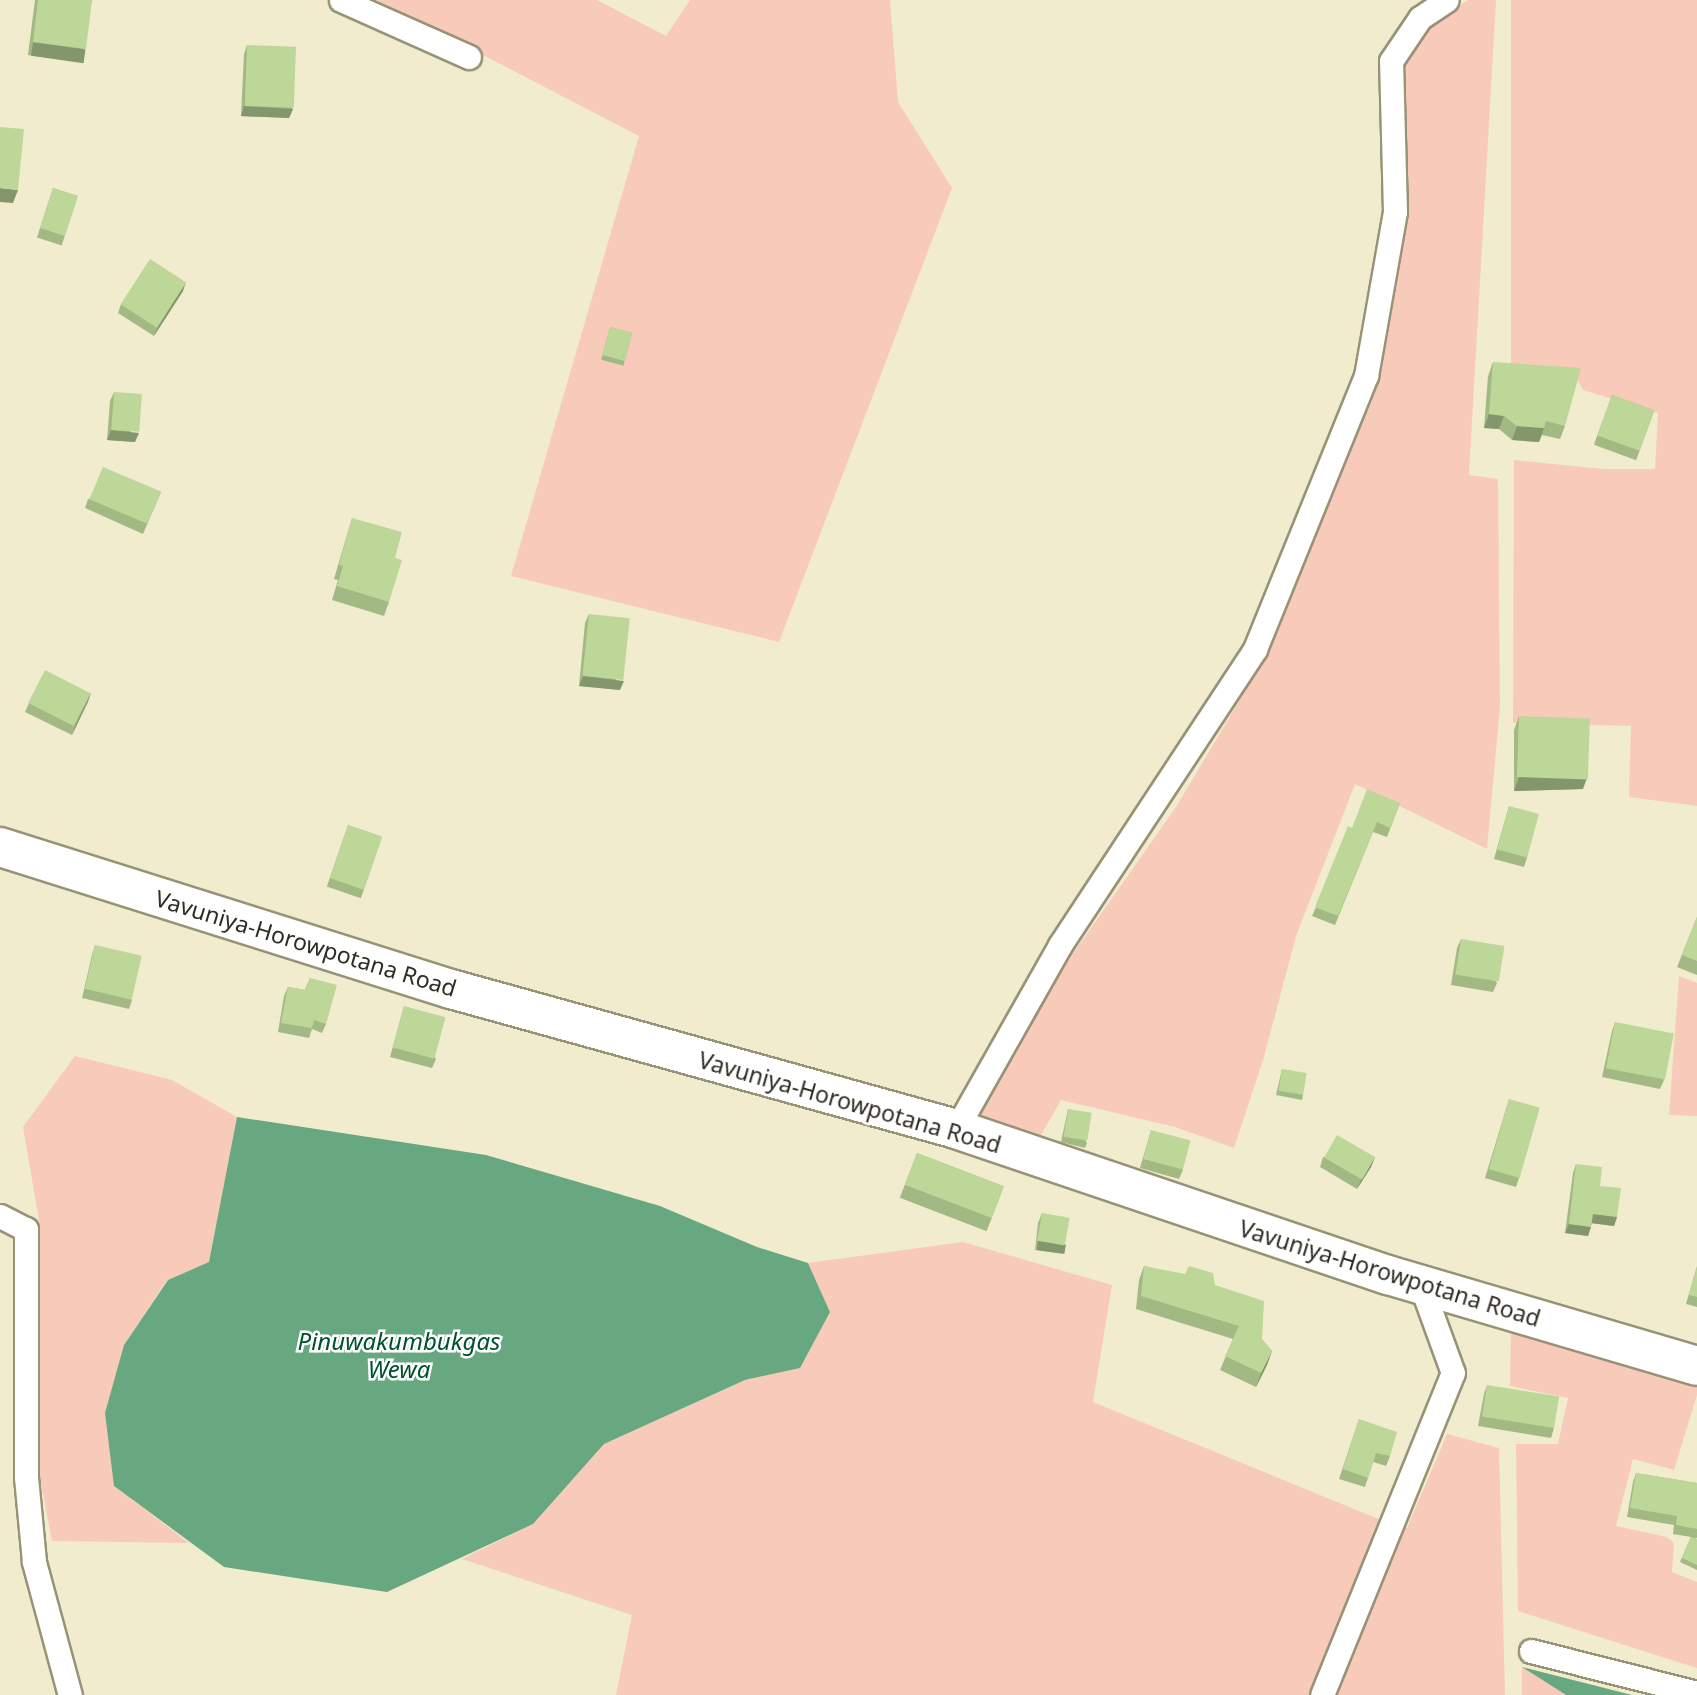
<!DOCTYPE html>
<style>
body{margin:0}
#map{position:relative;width:1697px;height:1695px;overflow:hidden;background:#f2ecce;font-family:"Noto Sans",sans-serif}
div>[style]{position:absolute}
.green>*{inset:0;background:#f8caba}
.water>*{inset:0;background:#68a881}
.roads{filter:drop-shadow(2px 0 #989276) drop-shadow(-2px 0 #989276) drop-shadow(0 2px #989276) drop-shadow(0 -2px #989276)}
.street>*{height:23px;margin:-11.5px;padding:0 11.5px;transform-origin:11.5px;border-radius:11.5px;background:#fff}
.highway>*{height:38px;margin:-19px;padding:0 19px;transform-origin:19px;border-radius:19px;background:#fff}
.wall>*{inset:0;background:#a3b984;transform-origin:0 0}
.shaded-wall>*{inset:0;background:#84966b;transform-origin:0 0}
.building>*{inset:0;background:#bdd799;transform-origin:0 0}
span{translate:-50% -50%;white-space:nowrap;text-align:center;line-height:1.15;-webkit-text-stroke:5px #fff;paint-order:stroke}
.street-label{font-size:23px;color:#2f2c21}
.water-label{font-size:24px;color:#00512d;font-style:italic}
</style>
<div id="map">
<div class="green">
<i style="clip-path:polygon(377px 0,597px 0,666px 36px,690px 0,890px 0,898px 102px,952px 188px,779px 642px,511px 576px,639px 136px)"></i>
<i style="clip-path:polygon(1468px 0,1496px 0,1469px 475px,1498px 479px,1500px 707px,1487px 849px,1355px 784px,1296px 936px,1264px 1057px,1234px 1148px,1175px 1127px,1061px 1100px,1033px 1149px,968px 1123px,1072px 955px,1176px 807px,1267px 654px,1376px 380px,1408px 215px,1404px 58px,1439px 18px)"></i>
<i style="clip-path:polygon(1511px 0,1697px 0,1697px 806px,1629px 797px,1631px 726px,1513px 723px,1514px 460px,1603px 469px,1655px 469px,1658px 413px,1583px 390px,1576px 377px,1511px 373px)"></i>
<i style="clip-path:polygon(1679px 976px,1697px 983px,1697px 1116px,1669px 1115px)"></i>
<i style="clip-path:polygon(75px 1056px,172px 1080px,237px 1117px,209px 1263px,167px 1280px,124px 1345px,114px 1486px,189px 1543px,52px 1541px,40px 1478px,40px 1226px,23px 1127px)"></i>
<i style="clip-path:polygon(963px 1242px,1112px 1285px,1093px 1402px,1381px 1520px,1407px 1528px,1447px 1434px,1499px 1448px,1505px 1695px,616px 1695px,632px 1615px,462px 1559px,533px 1524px,604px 1444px,745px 1380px,800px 1367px,830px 1312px,808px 1263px)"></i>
<i style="clip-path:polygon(1511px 1322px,1697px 1386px,1697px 1395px,1674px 1470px,1633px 1459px,1616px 1526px,1667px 1537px,1674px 1543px,1672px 1572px,1697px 1582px,1697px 1668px,1518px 1611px,1516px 1444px,1558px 1444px,1568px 1398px,1510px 1386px)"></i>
<i style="clip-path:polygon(1522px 1667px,1566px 1695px,1522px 1695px)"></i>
</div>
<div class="water">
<i style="clip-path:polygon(237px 1117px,486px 1155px,660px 1206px,757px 1247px,808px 1263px,830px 1312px,800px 1368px,745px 1380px,604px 1444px,533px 1524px,387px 1592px,224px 1567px,114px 1486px,105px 1413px,124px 1345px,168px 1280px,209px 1262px)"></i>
<i style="clip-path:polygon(1522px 1667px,1632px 1695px,1566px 1695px)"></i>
</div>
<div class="roads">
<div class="street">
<i style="left:341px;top:0;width:140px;rotate:24deg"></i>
<i style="left:956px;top:1129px;width:211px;rotate:-60.5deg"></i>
<i style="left:1060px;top:945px;width:354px;rotate:-56.6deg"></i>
<i style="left:1255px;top:649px;width:295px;rotate:-67.9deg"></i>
<i style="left:1366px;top:376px;width:167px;rotate:-80deg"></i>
<i style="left:1395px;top:212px;width:151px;rotate:-91.5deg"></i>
<i style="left:1391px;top:61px;width:52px;rotate:-56deg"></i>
<i style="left:1420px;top:18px;width:32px;rotate:-34deg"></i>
<i style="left:0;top:1216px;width:29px;rotate:27deg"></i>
<i style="left:26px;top:1229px;width:248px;rotate:90deg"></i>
<i style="left:26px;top:1477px;width:85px;rotate:84.6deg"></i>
<i style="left:34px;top:1562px;width:138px;rotate:74.9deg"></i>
<i style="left:1531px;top:1651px;width:171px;rotate:14.2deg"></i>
<i style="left:1322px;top:1695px;width:348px;rotate:-67.9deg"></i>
<i style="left:1453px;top:1373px;width:94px;rotate:-110deg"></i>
</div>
<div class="highway">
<i style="left:0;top:847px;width:473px;rotate:17.5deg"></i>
<i style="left:451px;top:989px;width:524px;rotate:15.49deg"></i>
<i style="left:956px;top:1129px;width:456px;rotate:18.7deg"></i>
<i style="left:1388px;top:1275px;width:322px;rotate:16.4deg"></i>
</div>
</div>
<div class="wall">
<i style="clip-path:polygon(35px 0,92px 0,81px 62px,28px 55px)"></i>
<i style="clip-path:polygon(247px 45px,293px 109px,289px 118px,241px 116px,244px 54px)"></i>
<i style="left:53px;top:188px;width:26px;height:52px;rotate:18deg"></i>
<i style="clip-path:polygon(183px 291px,154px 336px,118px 313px,121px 304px)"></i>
<i style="left:610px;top:327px;width:23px;height:34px;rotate:15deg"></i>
<i style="clip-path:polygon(1493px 362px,1565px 426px,1560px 439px,1542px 435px,1539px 442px,1512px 440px,1499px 429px,1484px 428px,1488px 376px)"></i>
<i style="clip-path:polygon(114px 392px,135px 442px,107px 440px,110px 401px)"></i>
<i style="left:1612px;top:395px;width:45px;height:53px;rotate:20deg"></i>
<i style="clip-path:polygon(161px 492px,143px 534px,85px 508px,88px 499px)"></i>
<i style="clip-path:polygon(352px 518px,395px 558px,389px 602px,384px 616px,332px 600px,338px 580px,334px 579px)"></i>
<i style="clip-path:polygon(589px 614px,620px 690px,579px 686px,585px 623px)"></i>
<i style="clip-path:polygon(91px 693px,72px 735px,25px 712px,29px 703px)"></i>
<i style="clip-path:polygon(1519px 716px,1583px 789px,1514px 791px,1514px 730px)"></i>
<i style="clip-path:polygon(1400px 803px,1387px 837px,1373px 832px,1335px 925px,1312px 916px,1352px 828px)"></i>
<i style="clip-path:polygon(1509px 806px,1527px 858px,1524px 867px,1494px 859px)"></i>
<i style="left:348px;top:825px;width:36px;height:65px;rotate:19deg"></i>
<i style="clip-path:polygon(1697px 917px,1697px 975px,1677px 967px)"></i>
<i style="clip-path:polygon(1461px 939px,1497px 983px,1493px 992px,1451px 985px,1457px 948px)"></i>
<i style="clip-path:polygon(95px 945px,132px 1000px,129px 1009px,82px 998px,92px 955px)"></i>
<i style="clip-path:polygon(310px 978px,326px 1024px,322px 1033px,312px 1029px,309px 1038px,278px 1032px,284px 996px,288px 987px,305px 990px)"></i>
<i style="clip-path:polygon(404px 1006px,436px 1059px,432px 1068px,390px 1057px)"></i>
<i style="clip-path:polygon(1615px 1022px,1664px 1080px,1660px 1089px,1602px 1077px,1612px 1031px)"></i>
<i style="clip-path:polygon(1282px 1069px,1303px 1095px,1302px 1100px,1276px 1095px)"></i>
<i style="clip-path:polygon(1509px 1099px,1519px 1178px,1516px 1187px,1485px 1178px)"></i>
<i style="clip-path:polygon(1068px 1109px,1087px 1143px,1085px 1148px,1061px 1142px)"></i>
<i style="clip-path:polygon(1151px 1130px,1183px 1170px,1179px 1179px,1140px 1168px)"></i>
<i style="left:917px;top:1153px;width:93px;height:48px;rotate:21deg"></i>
<i style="clip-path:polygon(1323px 1157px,1375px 1157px,1371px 1167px,1357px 1189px,1320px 1167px)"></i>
<i style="clip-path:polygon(1576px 1164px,1600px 1186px,1617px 1217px,1614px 1226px,1592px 1223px,1588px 1236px,1565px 1233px,1573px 1173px)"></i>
<i style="clip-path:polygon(1042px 1213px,1066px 1245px,1063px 1254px,1035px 1250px,1038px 1223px)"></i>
<i style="clip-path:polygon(1144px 1266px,1215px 1285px,1272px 1351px,1267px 1365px,1256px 1387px,1220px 1370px,1233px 1339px,1136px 1309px,1139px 1280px)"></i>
<i style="clip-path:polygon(1697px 1266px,1697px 1307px,1686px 1304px)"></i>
<i style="clip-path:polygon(1487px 1385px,1554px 1428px,1551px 1438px,1478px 1426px,1484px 1394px)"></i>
<i style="clip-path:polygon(1359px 1419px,1390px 1456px,1386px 1466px,1373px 1462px,1365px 1487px,1339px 1479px)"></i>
<i style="clip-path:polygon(1636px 1473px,1697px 1483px,1697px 1538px,1693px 1538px,1697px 1539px,1697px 1570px,1680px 1562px,1691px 1537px,1673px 1534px,1674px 1525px,1627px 1517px,1633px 1482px)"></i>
</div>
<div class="shaded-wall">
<i style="left:33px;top:42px;width:53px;height:14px;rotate:8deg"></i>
<i style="clip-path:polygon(244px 106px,293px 109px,289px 118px,241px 116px)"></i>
<i style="clip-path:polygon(0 188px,18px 190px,13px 203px,0 202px)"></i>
<i style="clip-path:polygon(186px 282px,183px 291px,154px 336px,158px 327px)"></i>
<i style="clip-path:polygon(1489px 414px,1504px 416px,1499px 429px,1484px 428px)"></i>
<i style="clip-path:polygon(1517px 426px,1544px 428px,1539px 442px,1512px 440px)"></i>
<i style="clip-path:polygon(111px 430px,139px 433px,135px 442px,107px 440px)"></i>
<i style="clip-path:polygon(583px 676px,624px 681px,620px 690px,579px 686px)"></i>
<i style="clip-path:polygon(91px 693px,88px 702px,72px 735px,75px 726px)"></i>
<i style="clip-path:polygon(1588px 775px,1583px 789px,1514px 791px,1519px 777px)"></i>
<i style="clip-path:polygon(1375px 1157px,1371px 1167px,1357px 1189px,1361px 1180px)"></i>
<i style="clip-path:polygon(1593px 1214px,1617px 1217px,1614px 1226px,1590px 1223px)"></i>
<i style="clip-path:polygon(1569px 1224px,1591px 1227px,1588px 1236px,1565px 1233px)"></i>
<i style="left:1038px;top:1241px;width:28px;height:9px;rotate:8deg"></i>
<i style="clip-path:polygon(1272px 1351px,1267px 1365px,1256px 1387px,1261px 1373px)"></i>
</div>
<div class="building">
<i style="clip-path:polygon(38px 0,92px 0,86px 49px,33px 42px)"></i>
<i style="left:247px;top:45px;width:49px;height:61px;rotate:2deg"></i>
<i style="clip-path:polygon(0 127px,24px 129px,18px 190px,0 188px)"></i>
<i style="left:53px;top:188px;width:26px;height:42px;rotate:18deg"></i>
<i style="left:150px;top:259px;width:43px;height:54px;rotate:33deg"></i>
<i style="left:610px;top:327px;width:23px;height:29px;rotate:15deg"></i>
<i style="clip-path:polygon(1493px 362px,1581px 368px,1565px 426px,1546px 421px,1544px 428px,1517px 426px,1504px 416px,1489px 414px)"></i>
<i style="left:114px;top:392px;width:28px;height:38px;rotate:4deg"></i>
<i style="left:1612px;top:395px;width:45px;height:43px;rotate:20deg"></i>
<i style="left:103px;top:467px;width:63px;height:35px;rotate:23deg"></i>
<i style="clip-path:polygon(352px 518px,402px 532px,395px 558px,402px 560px,389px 602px,337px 586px,343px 566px,339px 565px)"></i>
<i style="left:589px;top:614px;width:41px;height:62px;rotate:6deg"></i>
<i style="left:45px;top:670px;width:51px;height:37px;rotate:27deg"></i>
<i style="left:1519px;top:716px;width:71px;height:61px;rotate:2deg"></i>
<i style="clip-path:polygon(1367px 789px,1400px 803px,1390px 828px,1377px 822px,1338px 916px,1315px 907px,1348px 826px,1352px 828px)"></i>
<i style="left:1509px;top:806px;width:31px;height:45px;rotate:15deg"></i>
<i style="left:348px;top:825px;width:36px;height:56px;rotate:19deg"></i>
<i style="clip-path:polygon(1697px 917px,1697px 961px,1682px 955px)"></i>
<i style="left:1461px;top:939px;width:44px;height:36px;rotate:9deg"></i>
<i style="left:95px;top:945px;width:48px;height:45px;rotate:13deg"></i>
<i style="clip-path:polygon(310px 978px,337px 985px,326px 1024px,314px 1020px,312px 1028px,281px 1023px,288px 987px,306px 990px)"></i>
<i style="left:404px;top:1006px;width:43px;height:43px;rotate:15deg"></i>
<i style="left:1615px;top:1022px;width:60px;height:47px;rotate:11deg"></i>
<i style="left:1282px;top:1069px;width:25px;height:22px;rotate:9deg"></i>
<i style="left:1509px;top:1099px;width:32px;height:73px;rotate:16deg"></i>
<i style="left:1068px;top:1109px;width:24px;height:28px;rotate:9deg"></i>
<i style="left:1151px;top:1130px;width:41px;height:30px;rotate:15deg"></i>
<i style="left:1337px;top:1135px;width:44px;height:26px;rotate:30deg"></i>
<i style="left:917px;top:1153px;width:93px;height:34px;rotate:21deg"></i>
<i style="clip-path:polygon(1576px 1164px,1602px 1167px,1600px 1186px,1621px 1188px,1617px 1217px,1593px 1214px,1591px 1227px,1569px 1224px)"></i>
<i style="left:1042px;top:1213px;width:28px;height:28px;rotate:10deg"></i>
<i style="clip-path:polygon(1144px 1266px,1185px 1274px,1189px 1266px,1213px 1273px,1215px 1285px,1264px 1301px,1262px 1340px,1272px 1351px,1261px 1373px,1225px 1356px,1239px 1326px,1141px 1296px)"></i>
<i style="clip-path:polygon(1697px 1267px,1697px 1297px,1689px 1295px)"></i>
<i style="left:1487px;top:1385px;width:73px;height:32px;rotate:9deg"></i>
<i style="clip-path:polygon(1359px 1419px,1397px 1432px,1390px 1456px,1376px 1453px,1368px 1478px,1343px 1469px)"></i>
<i style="clip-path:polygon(1636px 1473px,1697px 1483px,1697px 1529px,1676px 1525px,1677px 1516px,1630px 1508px)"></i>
<i style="clip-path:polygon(1691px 1537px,1697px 1539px,1697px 1565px,1682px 1558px)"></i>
</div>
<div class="street-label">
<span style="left:306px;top:943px;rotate:17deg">Vavuniya-Horowpotana Road</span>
<span style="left:850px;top:1102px;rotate:16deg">Vavuniya-Horowpotana Road</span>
<span style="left:1390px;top:1273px;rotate:17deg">Vavuniya-Horowpotana Road</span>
</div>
<div class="water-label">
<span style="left:399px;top:1355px">Pinuwakumbukgas<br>Wewa</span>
</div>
</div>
